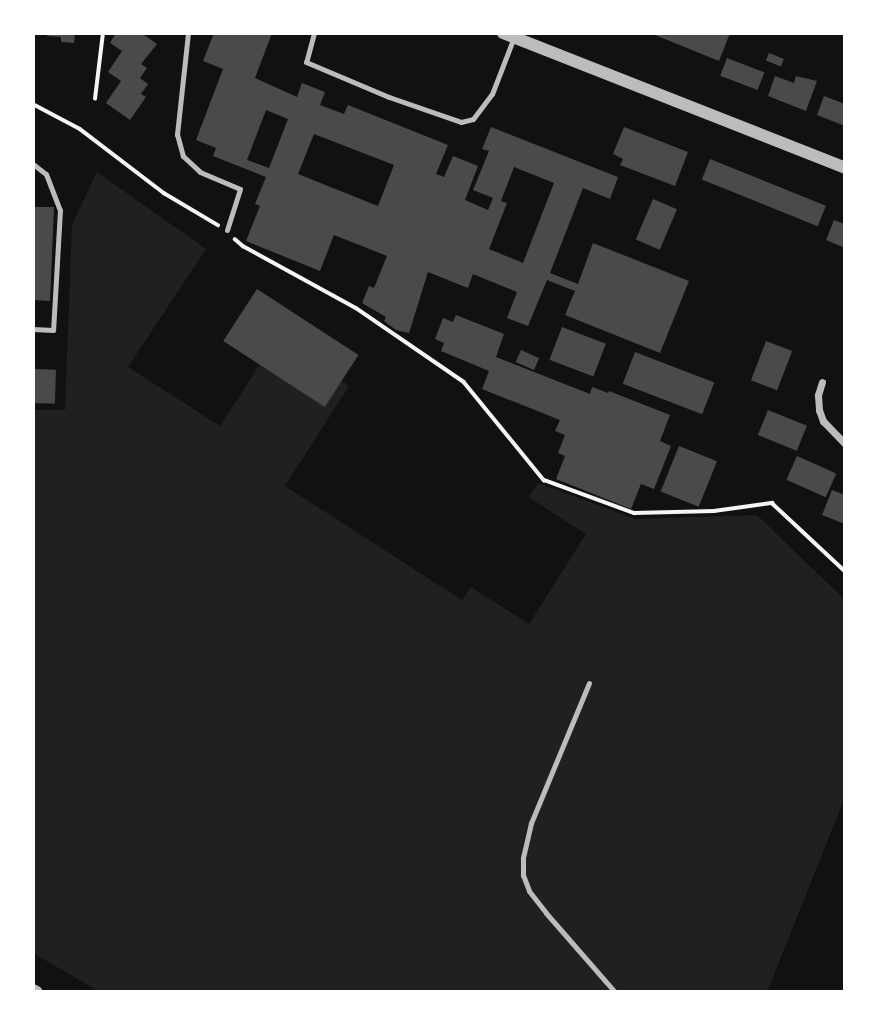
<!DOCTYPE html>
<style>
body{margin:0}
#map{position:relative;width:878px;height:1025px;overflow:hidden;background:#111;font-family:"Source Sans 3",sans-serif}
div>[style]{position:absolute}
.green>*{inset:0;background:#202020}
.building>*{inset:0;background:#4a4a4a;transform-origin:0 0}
.path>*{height:3.5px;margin:-1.75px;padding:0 1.75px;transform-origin:1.75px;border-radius:1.75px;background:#f5f5f5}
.service>*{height:5px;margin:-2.5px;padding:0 2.5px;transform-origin:2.5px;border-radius:2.5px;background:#bcbcbc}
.minor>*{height:7px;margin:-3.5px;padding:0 3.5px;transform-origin:3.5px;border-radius:3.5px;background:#bcbcbc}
.tertiary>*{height:12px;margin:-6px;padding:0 6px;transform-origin:6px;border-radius:6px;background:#bcbcbc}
span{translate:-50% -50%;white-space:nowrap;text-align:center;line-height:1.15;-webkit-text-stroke:5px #fff;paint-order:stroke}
.frame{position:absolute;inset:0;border:35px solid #fff;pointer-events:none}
</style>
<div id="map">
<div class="green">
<i style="clip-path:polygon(97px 172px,206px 249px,128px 367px,220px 426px,260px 364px,325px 406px,341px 381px,349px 386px,285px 486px,462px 600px,471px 587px,529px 624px,586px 534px,528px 497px,538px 483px,635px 519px,757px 515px,845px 600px,845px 797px,767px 992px,100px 992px,33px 953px,33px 410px,65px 410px,72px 225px)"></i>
</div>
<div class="building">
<i style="clip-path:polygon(48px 33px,75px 33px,74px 43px,61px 42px,61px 37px,47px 36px)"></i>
<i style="clip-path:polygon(116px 33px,141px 33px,157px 44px,141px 64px,147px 68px,140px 78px,148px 84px,141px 94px,146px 97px,130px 120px,106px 103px,121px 81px,108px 72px,122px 51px,110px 43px)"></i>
<i style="clip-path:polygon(evenodd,214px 33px,272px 33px,255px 78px,297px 97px,302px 83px,325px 92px,320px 105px,344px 114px,348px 105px,448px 145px,436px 174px,444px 177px,453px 156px,478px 166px,465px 200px,488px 210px,493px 198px,473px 190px,489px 151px,482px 149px,491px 127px,618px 177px,610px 199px,583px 188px,550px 273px,578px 284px,593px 243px,689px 281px,660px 353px,565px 315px,575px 291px,547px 280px,528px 326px,507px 318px,517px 292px,473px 274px,468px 288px,428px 272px,409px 333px,396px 330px,384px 321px,386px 317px,362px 303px,369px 286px,374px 288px,387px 256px,334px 235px,320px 271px,246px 241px,260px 206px,255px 204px,266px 177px,213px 156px,216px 148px,196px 140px,223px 69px,203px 61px,214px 33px,266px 110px,288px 119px,269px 168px,247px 160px,266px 110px,214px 33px,314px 134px,394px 165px,378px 206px,298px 174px,314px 134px,214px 33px,514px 167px,554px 183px,523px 263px,489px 249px,507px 203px,501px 201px,514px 167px)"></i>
<i style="clip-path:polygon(650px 33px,711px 34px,730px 33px,719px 61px)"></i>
<i style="left:769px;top:53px;width:16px;height:8px;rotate:22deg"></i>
<i style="left:727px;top:58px;width:40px;height:19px;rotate:21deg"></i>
<i style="clip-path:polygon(775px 76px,794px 83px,796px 76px,817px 81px,806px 111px,768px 96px)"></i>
<i style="clip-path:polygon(824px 96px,845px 104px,845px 126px,817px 115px)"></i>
<i style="clip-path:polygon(624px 127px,688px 152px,675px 186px,620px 165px,623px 159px,613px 154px)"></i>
<i style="left:710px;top:159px;width:125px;height:22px;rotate:22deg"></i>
<i style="left:653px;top:199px;width:26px;height:44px;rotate:23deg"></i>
<i style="clip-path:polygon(33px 207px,54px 207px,50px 301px,33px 300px)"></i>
<i style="clip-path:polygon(834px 220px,845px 224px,845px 248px,826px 240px)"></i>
<i style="left:257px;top:289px;width:121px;height:62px;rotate:33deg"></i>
<i style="clip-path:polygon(456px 315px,504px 334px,496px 357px,590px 394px,592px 387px,608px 393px,609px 391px,670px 415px,660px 441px,671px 446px,654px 489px,641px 484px,631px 509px,556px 479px,565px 456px,558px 453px,565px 435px,555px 431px,560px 420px,482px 389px,489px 371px,441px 351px,444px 343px,435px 339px,443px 318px,453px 322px)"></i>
<i style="left:562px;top:327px;width:47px;height:35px;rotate:21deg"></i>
<i style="left:766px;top:341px;width:28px;height:42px;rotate:21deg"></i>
<i style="left:521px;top:350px;width:20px;height:13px;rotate:24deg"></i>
<i style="left:635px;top:352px;width:85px;height:34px;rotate:21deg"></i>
<i style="left:33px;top:369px;width:23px;height:34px;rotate:2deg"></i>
<i style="left:768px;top:410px;width:42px;height:27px;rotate:22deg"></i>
<i style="left:679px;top:446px;width:41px;height:49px;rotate:22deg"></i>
<i style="left:797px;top:456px;width:43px;height:26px;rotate:24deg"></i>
<i style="clip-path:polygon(832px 490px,845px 495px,845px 524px,822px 515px)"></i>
</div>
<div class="path">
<i style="left:95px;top:99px;width:66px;rotate:-83.1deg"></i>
<i style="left:33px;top:104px;width:53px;rotate:28deg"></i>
<i style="left:80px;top:129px;width:106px;rotate:37.3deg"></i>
<i style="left:164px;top:193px;width:63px;rotate:30.7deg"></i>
<i style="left:235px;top:239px;width:11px;rotate:41deg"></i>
<i style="left:243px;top:246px;width:129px;rotate:28.8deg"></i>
<i style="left:356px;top:308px;width:131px;rotate:34.4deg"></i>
<i style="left:464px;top:382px;width:127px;rotate:50.8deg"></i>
<i style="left:544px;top:480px;width:96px;rotate:20.1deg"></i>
<i style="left:634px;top:513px;width:80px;rotate:-1.4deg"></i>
<i style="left:714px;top:511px;width:59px;rotate:-7.9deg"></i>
<i style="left:772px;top:503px;width:100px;rotate:43deg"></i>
</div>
<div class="service">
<i style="left:188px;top:33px;width:102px;rotate:96.2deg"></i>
<i style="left:177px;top:134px;width:23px;rotate:75deg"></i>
<i style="left:183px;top:156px;width:23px;rotate:43deg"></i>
<i style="left:200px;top:172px;width:43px;rotate:23deg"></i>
<i style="left:240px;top:189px;width:43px;rotate:107.6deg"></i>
<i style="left:314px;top:33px;width:30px;rotate:105deg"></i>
<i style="left:306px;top:62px;width:90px;rotate:22.9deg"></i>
<i style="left:389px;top:97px;width:76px;rotate:19.1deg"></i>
<i style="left:461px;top:122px;width:12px;rotate:-14deg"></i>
<i style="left:473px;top:119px;width:31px;rotate:-53deg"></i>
<i style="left:492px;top:94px;width:61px;rotate:-68.9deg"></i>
<i style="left:33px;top:164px;width:16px;rotate:38deg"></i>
<i style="left:46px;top:174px;width:39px;rotate:69deg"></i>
<i style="left:60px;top:210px;width:120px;rotate:93.3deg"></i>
<i style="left:53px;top:330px;width:20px;rotate:-177deg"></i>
<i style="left:589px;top:683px;width:152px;rotate:112.5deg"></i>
<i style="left:531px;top:823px;width:36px;rotate:103deg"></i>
<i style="left:523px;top:858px;width:17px;rotate:90deg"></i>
<i style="left:523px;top:875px;width:17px;rotate:69deg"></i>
<i style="left:529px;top:891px;width:28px;rotate:52deg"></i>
<i style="left:546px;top:913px;width:105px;rotate:48.9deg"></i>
</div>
<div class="minor">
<i style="left:822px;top:382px;width:14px;rotate:107deg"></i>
<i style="left:818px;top:395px;width:15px;rotate:86deg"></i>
<i style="left:819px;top:410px;width:12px;rotate:70deg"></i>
<i style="left:823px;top:421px;width:32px;rotate:46deg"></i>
</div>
<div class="tertiary">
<i style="left:503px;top:33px;width:368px;rotate:21.5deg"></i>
<i style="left:33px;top:990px;width:4px;rotate:27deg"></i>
</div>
<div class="frame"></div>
</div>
